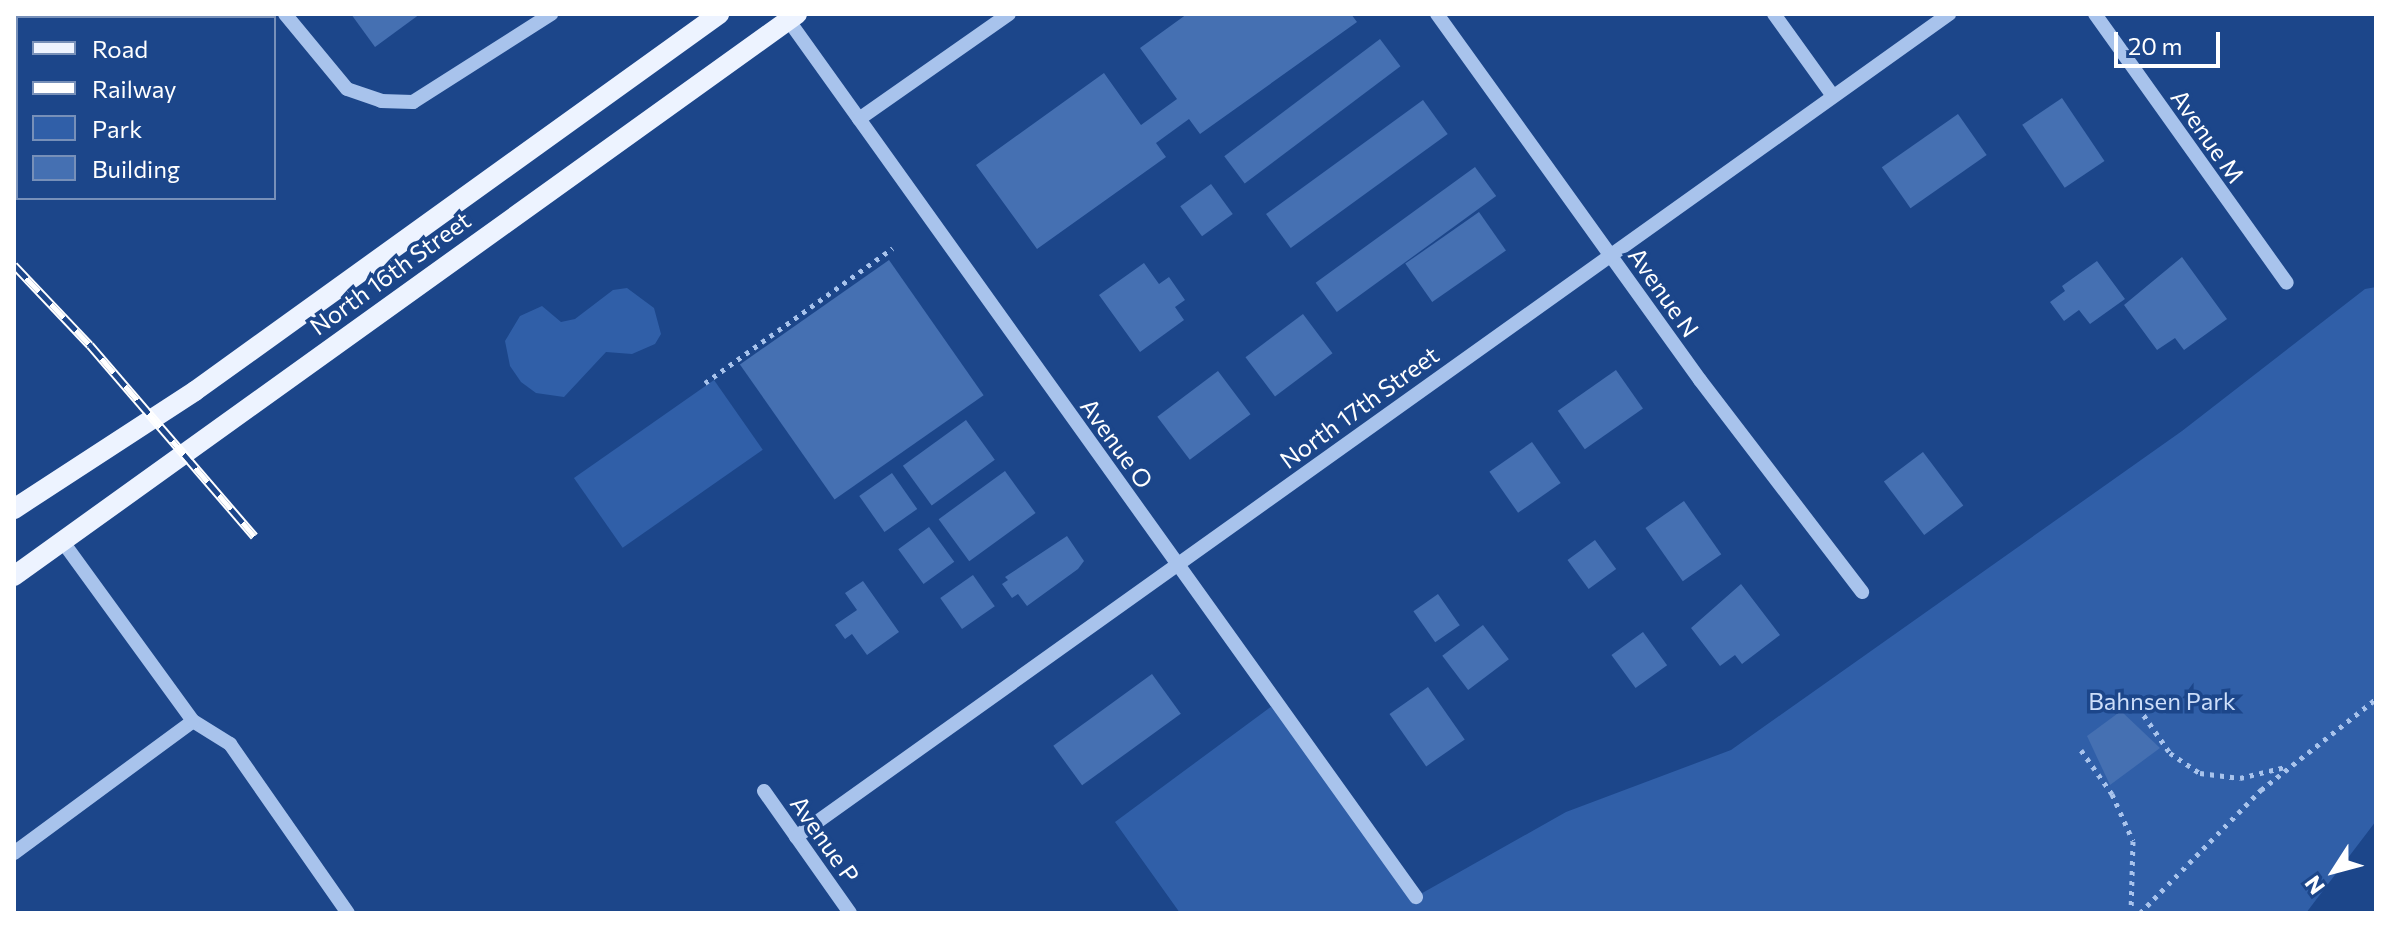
<!DOCTYPE html>
<style>
body{margin:0}
#map{position:relative;width:2390px;height:927px;overflow:hidden;background:#1c468a;font-family:Commissioner,sans-serif}
div>[style]{position:absolute}
.green>*{inset:0;background:#305fa8;transform-origin:0 0}
.building>*{inset:0;background:#4570b2;transform-origin:0 0}
.path>*{height:5px;margin-top:-2.5px;transform-origin:0;background:repeating-linear-gradient(90deg,#a8c3ec 0 4px,transparent 0 10px)}
.minor>*{height:14px;margin:-7px;padding:0 7px;transform-origin:7px;border-radius:7px;background:#a8c3ec}
.major>*{height:20px;margin:-10px;padding:0 10px;transform-origin:10px;border-radius:10px;background:#edf3ff}
.rail>*{height:9px;margin-top:-4.5px;transform-origin:0;background:repeating-linear-gradient(90deg,#1c468a 0 18px,#fff 0 36px);box-sizing:border-box;border-block:2px solid #fff}
span{translate:-50% -50%;white-space:nowrap;text-align:center;line-height:1.15;-webkit-text-stroke:7px #1c468a;paint-order:stroke}
.street-label{font-size:24px;color:#fff}
.park-label{font-size:24px;color:#cddef9}
.frame{position:absolute;inset:0;border:16px solid #fff;pointer-events:none}
.legend{position:absolute;left:16px;top:16px;width:260px;height:184px;box-sizing:border-box;background:#1c468a;border:2px solid #7790b9;margin:0;padding:10px 14px;list-style:none;font-size:24px;color:#fff}
.legend li{display:flex;align-items:center;gap:16px;height:40px}
.legend b{width:40px;border:2px solid #7790b9}
.north{position:absolute;left:2294px;top:831px;width:80px;height:80px;-webkit-text-stroke:6px #1c468a;paint-order:stroke;rotate:234deg;font-size:22px;font-weight:700;line-height:32px;text-align:center;color:#fff}
.north::after{content:'';display:block;margin:auto;width:28px;height:36px;background:#fff;clip-path:polygon(50% 0,100% 100%,50% 72%,0 100%)}
.scale{position:absolute;left:2114px;top:32px;width:106px;height:36px;box-sizing:border-box;border:4px solid #fff;border-top:0;padding-left:10px;font-size:24px;line-height:28px;white-space:nowrap;color:#fff;-webkit-text-stroke:6px #1c468a;paint-order:stroke}
</style>
<div id="map">
<div class="green">
<i style="clip-path:polygon(2376px 287px,2376px 821px,2306px 913px,1180px 913px,1115px 822px,1276px 703px,1417px 896px,1566px 812px,1731px 750px,2182px 431px,2365px 289px)"></i>
<i style="clip-path:polygon(627px 288px,654px 308px,661px 334px,655px 344px,632px 354px,606px 352px,564px 397px,536px 393px,521px 382px,510px 366px,505px 341px,520px 316px,542px 306px,561px 322px,575px 319px,613px 290px)"></i>
<i style="left:714px;top:380px;width:85px;height:171px;rotate:55deg"></i>
</div>
<div class="building">
<i style="clip-path:polygon(351px 14px,420px 14px,375px 47px)"></i>
<i style="clip-path:polygon(1187px 14px,1351px 14px,1357px 22px,1200px 134px,1189px 119px,1156px 143px,1166px 157px,1037px 249px,976px 165px,1104px 73px,1141px 125px,1177px 99px,1140px 48px)"></i>
<i style="left:1380px;top:39px;width:34px;height:195px;rotate:53deg"></i>
<i style="left:2062px;top:98px;width:76px;height:48px;rotate:56deg"></i>
<i style="left:1423px;top:100px;width:42px;height:194px;rotate:54deg"></i>
<i style="left:1958px;top:114px;width:50px;height:93px;rotate:55deg"></i>
<i style="left:1475px;top:167px;width:36px;height:197px;rotate:54deg"></i>
<i style="left:1211px;top:184px;width:37px;height:38px;rotate:54deg"></i>
<i style="left:1479px;top:212px;width:47px;height:90px;rotate:55deg"></i>
<i style="clip-path:polygon(2182px 257px,2227px 319px,2184px 350px,2175px 338px,2157px 350px,2124px 305px)"></i>
<i style="left:889px;top:260px;width:165px;height:182px;rotate:55deg"></i>
<i style="clip-path:polygon(2097px 261px,2125px 299px,2090px 324px,2079px 310px,2064px 321px,2050px 302px,2065px 291px,2062px 286px)"></i>
<i style="clip-path:polygon(1144px 263px,1159px 284px,1169px 277px,1185px 300px,1175px 307px,1184px 320px,1140px 352px,1099px 295px)"></i>
<i style="left:1303px;top:314px;width:49px;height:72px;rotate:53deg"></i>
<i style="left:1616px;top:370px;width:47px;height:71px;rotate:55deg"></i>
<i style="left:1218px;top:371px;width:54px;height:76px;rotate:53deg"></i>
<i style="left:966px;top:420px;width:49px;height:78px;rotate:54deg"></i>
<i style="left:1532px;top:442px;width:50px;height:52px;rotate:55deg"></i>
<i style="left:1923px;top:452px;width:67px;height:49px;rotate:53deg"></i>
<i style="left:1005px;top:471px;width:52px;height:82px;rotate:54deg"></i>
<i style="left:892px;top:473px;width:44px;height:40px;rotate:55deg"></i>
<i style="left:1684px;top:501px;width:65px;height:47px;rotate:55deg"></i>
<i style="left:929px;top:527px;width:43px;height:38px;rotate:54deg"></i>
<i style="clip-path:polygon(1067px 536px,1084px 561px,1078px 569px,1027px 606px,1018px 594px,1012px 598px,1002px 584px,1008px 580px,1005px 577px)"></i>
<i style="left:1595px;top:540px;width:36px;height:34px;rotate:54deg"></i>
<i style="left:973px;top:575px;width:38px;height:40px;rotate:55deg"></i>
<i style="clip-path:polygon(863px 581px,899px 632px,867px 655px,852px 634px,845px 639px,835px 625px,857px 610px,845px 593px)"></i>
<i style="clip-path:polygon(1741px 584px,1780px 635px,1742px 664px,1735px 655px,1720px 666px,1691px 628px)"></i>
<i style="left:1438px;top:594px;width:38px;height:30px;rotate:55deg"></i>
<i style="left:1483px;top:625px;width:43px;height:51px;rotate:53deg"></i>
<i style="left:1643px;top:632px;width:41px;height:39px;rotate:54deg"></i>
<i style="left:1152px;top:674px;width:49px;height:122px;rotate:54deg"></i>
<i style="left:1428px;top:687px;width:64px;height:47px;rotate:55deg"></i>
<i style="clip-path:polygon(2121px 711px,2160px 748px,2110px 785px,2087px 736px)"></i>
</div>
<div class="path">
<i style="left:705px;top:383px;width:231px;rotate:-35.7deg"></i>
<i style="left:2138px;top:707px;width:56px;rotate:55.2deg"></i>
<i style="left:2170px;top:753px;width:36px;rotate:34deg"></i>
<i style="left:2200px;top:773px;width:40px;rotate:7.1deg"></i>
<i style="left:2240px;top:778px;width:46px;rotate:-13.7deg"></i>
<i style="left:2081px;top:750px;width:54px;rotate:54.8deg"></i>
<i style="left:2112px;top:794px;width:51px;rotate:65.9deg"></i>
<i style="left:2133px;top:841px;width:72px;rotate:91.6deg"></i>
<i style="left:2140px;top:913px;width:173px;rotate:-45.5deg"></i>
<i style="left:2261px;top:790px;width:147px;rotate:-38.4deg"></i>
</div>
<div class="minor">
<i style="left:285px;top:14px;width:97px;rotate:50.4deg"></i>
<i style="left:347px;top:89px;width:36px;rotate:19deg"></i>
<i style="left:381px;top:101px;width:32px;rotate:2deg"></i>
<i style="left:413px;top:102px;width:164px;rotate:-32.5deg"></i>
<i style="left:784px;top:14px;width:1086px;rotate:54.41deg"></i>
<i style="left:1437px;top:14px;width:451px;rotate:54.3deg"></i>
<i style="left:1700px;top:380px;width:267px;rotate:52.6deg"></i>
<i style="left:1774px;top:14px;width:101px;rotate:54.3deg"></i>
<i style="left:2095px;top:14px;width:330px;rotate:54.5deg"></i>
<i style="left:859px;top:119px;width:183px;rotate:-35deg"></i>
<i style="left:193px;top:721px;width:44px;rotate:31.9deg"></i>
<i style="left:230px;top:744px;width:206px;rotate:55.1deg"></i>
<i style="left:764px;top:791px;width:149px;rotate:54.8deg"></i>
<i style="left:796px;top:837px;width:1417px;rotate:-35.52deg"></i>
<i style="left:14px;top:853px;width:222px;rotate:-36.4deg"></i>
<i style="left:193px;top:721px;width:223px;rotate:-126deg"></i>
</div>
<div class="major">
<i style="left:14px;top:509px;width:216px;rotate:-33.1deg"></i>
<i style="left:195px;top:391px;width:646px;rotate:-35.73deg"></i>
<i style="left:14px;top:576px;width:964px;rotate:-35.67deg"></i>
</div>
<div class="rail">
<i style="left:14px;top:265px;width:110px;rotate:46.5deg"></i>
<i style="left:90px;top:345px;width:252px;rotate:49.3deg"></i>
</div>
<div class="street-label">
<span style="left:2208px;top:136px;rotate:55deg">Avenue M</span>
<span style="left:390px;top:273px;rotate:-36deg">North 16th Street</span>
<span style="left:1664px;top:292px;rotate:55deg">Avenue N</span>
<span style="left:1359px;top:407px;rotate:-36deg">North 17th Street</span>
<span style="left:1117px;top:443px;rotate:54deg">Avenue O</span>
<span style="left:825px;top:839px;rotate:55deg">Avenue P</span>
</div>
<div class="park-label">
<span style="left:2162px;top:701px">Bahnsen Park</span>
</div>
<div class="frame"></div>
<ul class="legend">
<li><b style="height:10px;background:#edf3ff"></b>Road</li>
<li><b style="height:10px;background:#fff"></b>Railway</li>
<li><b style="height:22px;background:#305fa8"></b>Park</li>
<li><b style="height:22px;background:#4570b2"></b>Building</li>
</ul>
<div class="north">N</div>
<div class="scale">20 m</div>
</div>
